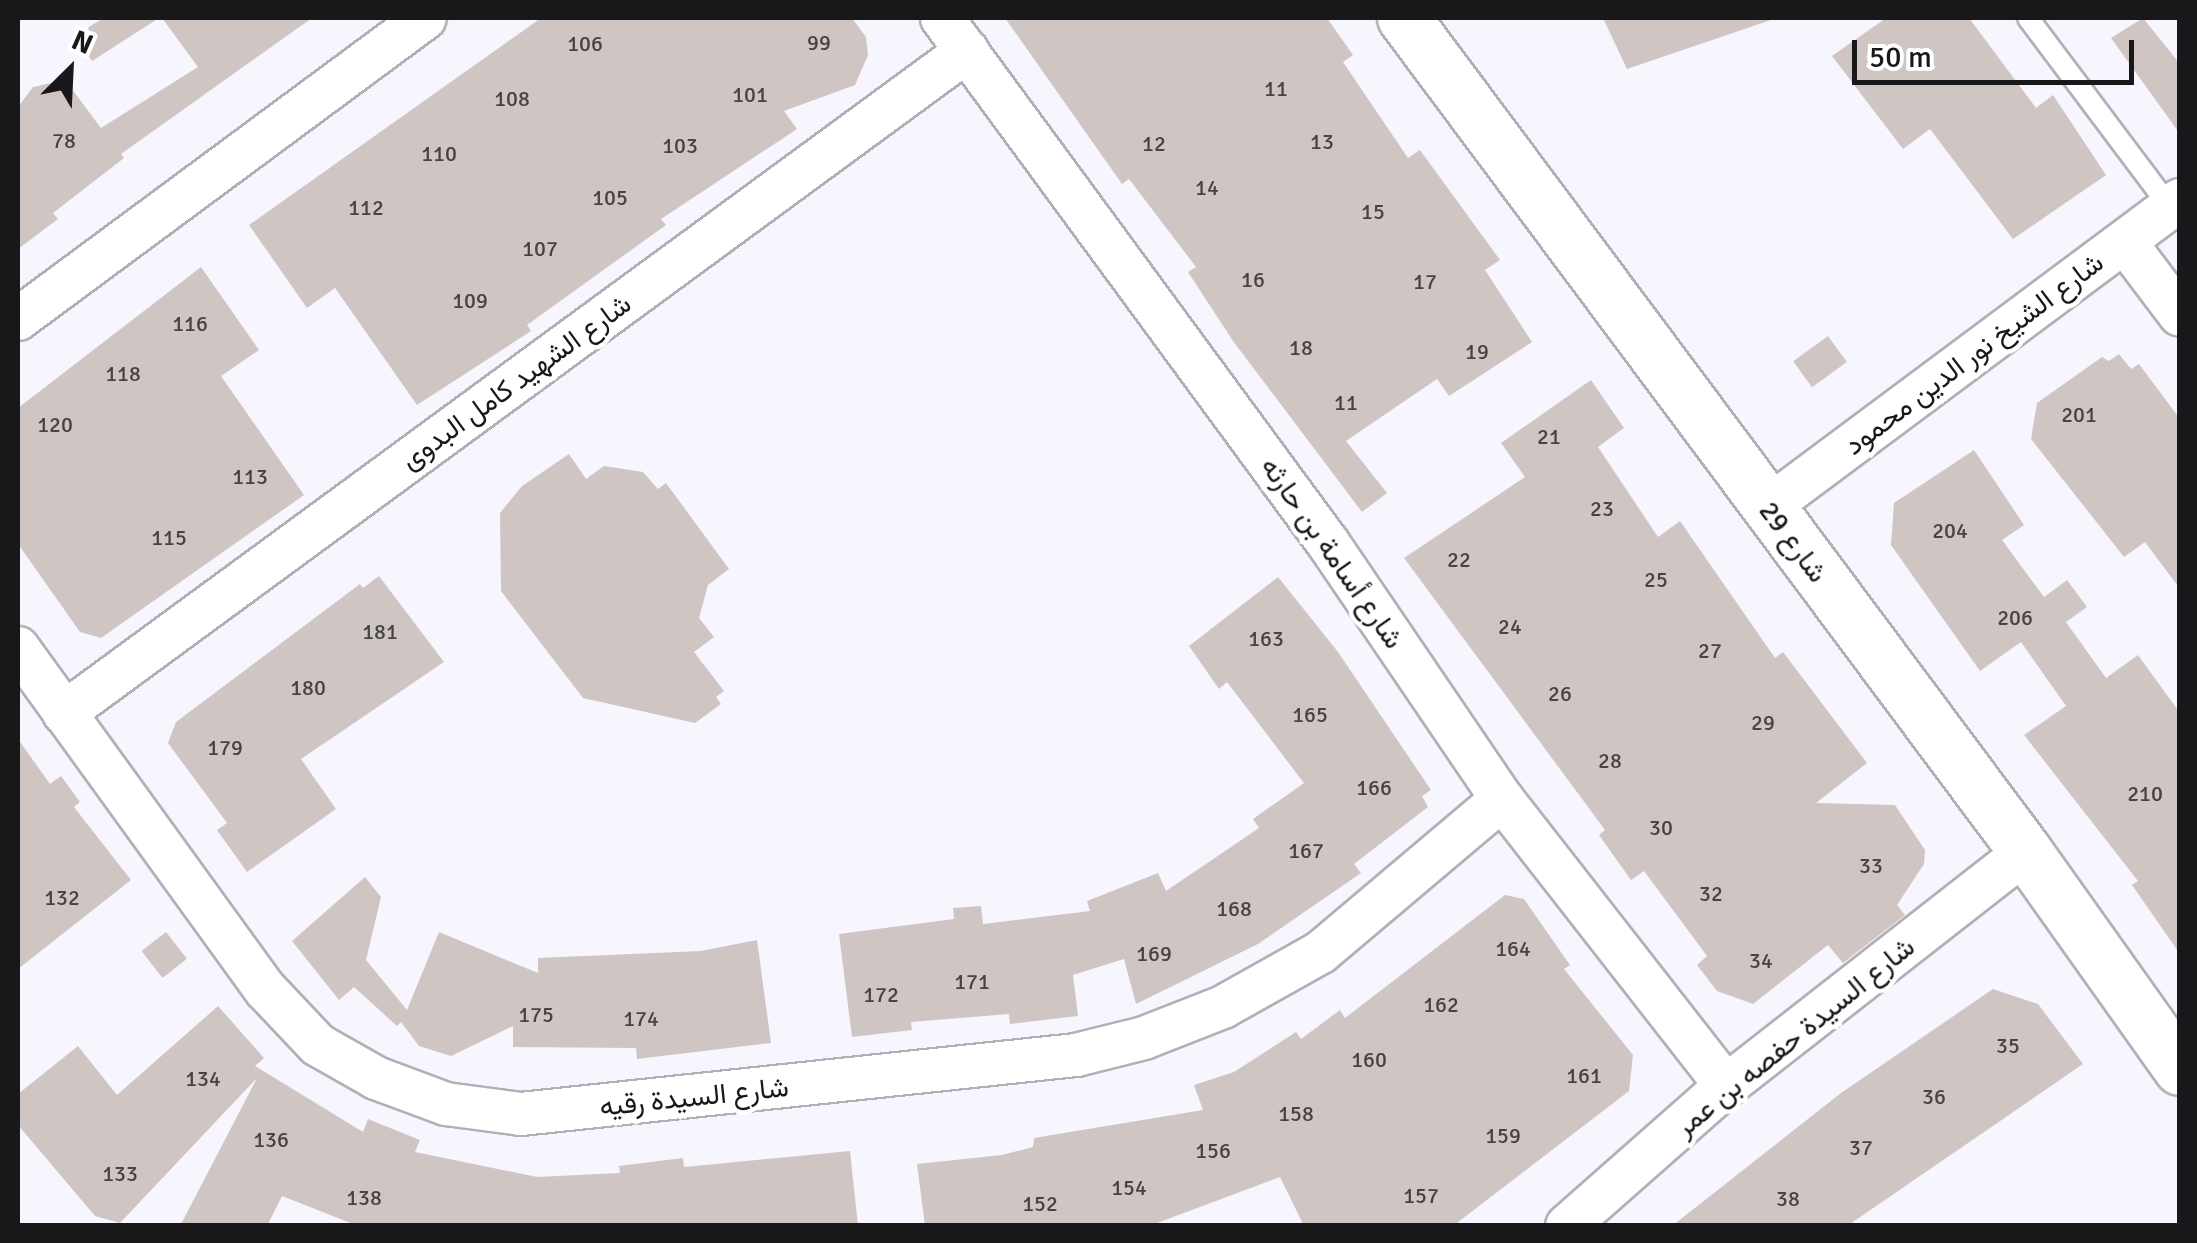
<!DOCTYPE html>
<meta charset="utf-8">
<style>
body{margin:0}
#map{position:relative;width:2197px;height:1243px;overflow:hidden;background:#f7f5fd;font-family:Signika,Vazirmatn,sans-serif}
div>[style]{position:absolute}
.building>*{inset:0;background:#cfc6c4;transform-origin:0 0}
.roads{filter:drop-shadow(2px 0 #b2b0b7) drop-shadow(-2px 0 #b2b0b7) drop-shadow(0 2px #b2b0b7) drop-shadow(0 -2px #b2b0b7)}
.service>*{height:20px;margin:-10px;padding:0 10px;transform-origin:10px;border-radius:10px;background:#fff}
.minor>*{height:42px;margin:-21px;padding:0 21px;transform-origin:21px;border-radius:21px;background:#fff}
.tertiary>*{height:52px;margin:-26px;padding:0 26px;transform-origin:26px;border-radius:26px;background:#fff}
span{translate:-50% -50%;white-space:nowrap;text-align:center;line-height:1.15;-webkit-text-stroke:9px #fff;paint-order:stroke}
.number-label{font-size:22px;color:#464344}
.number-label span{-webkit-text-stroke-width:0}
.street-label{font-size:28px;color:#18171a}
.frame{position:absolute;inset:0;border:20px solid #18171a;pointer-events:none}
.north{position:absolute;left:20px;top:20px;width:100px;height:100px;-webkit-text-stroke:8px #fff;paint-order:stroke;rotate:24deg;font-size:28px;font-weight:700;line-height:40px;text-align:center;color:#18171a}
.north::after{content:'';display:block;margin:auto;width:35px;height:45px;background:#18171a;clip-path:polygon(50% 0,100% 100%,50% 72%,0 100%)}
.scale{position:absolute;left:1852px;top:40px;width:282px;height:45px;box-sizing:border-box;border:5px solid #18171a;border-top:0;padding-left:12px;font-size:30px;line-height:35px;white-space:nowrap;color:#18171a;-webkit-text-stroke:8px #fff;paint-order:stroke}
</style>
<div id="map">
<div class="building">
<i style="clip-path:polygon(104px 18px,159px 18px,92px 61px,75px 35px)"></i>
<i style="clip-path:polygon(162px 18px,312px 18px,121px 154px,124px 158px,53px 213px,58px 219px,18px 249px,18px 107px,33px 87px,65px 80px,101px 128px,198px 67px)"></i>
<i style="clip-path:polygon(541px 18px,852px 18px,866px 37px,868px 55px,855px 85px,784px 111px,797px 129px,661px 219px,666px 225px,527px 325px,531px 331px,417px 405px,335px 288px,307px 308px,249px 225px)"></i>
<i style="clip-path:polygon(1005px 18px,1327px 18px,1353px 55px,1343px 62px,1408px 158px,1420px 150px,1500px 260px,1485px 270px,1532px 342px,1449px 396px,1437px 379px,1346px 441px,1387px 493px,1362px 512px,1233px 341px,1188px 272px,1196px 267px,1129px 179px,1122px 184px)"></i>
<i style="clip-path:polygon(1603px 18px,1770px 18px,1771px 20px,1627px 69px)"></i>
<i style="clip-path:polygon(1886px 18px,1969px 18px,2036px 108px,2053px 95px,2106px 175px,2013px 239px,1930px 129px,1903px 149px,1832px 56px)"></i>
<i style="clip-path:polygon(2143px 18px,2180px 64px,2180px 134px,2111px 38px)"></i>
<i style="clip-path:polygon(201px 267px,259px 350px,221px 376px,304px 495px,101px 638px,80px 632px,18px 544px,18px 408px)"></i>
<i style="left:1828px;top:336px;width:32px;height:43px;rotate:54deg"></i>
<i style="clip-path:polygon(2119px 354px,2131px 369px,2139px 364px,2180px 419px,2180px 589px,2145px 542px,2124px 557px,2031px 439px,2037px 403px,2102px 357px,2109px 361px)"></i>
<i style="clip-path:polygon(1591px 380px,1624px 428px,1598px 447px,1658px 537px,1680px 521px,1775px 658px,1783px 652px,1867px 763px,1816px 803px,1895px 805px,1925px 850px,1924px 864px,1897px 905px,1905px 915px,1843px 963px,1828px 945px,1753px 1004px,1717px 991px,1697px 965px,1707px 956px,1644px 871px,1631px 880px,1599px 835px,1605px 830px,1404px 558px,1525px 477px,1501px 443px)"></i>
<i style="clip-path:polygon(1974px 450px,2024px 525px,2002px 540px,2044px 597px,2067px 580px,2087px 607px,2066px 622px,2106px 678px,2138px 655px,2180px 713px,2180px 954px,2132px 885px,2138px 881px,2024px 735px,2066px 706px,2021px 642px,1980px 671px,1891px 545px,1894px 503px)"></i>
<i style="clip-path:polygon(569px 454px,586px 479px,604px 466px,643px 472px,658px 489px,666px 483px,729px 569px,708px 585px,699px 618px,714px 637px,694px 652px,724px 691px,716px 697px,721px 704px,695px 723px,583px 698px,501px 591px,500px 513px,522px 486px)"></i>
<i style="clip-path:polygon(379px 576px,444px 662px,301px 759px,336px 809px,247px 872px,217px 830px,227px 823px,168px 743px,176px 722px,360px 584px,363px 588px)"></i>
<i style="clip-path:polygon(1278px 577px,1338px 652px,1431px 790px,1422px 796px,1428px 807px,1354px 864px,1361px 873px,1258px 944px,1136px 1004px,1124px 959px,1073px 975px,1078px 1016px,1010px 1024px,1009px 1014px,911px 1022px,912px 1030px,852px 1037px,839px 934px,954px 919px,953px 908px,981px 906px,983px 924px,1090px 911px,1087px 901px,1158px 873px,1166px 891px,1259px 828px,1253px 819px,1304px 783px,1227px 682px,1219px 689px,1189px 646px)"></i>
<i style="clip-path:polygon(18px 739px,50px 784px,61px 776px,80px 802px,74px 807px,131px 880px,18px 969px)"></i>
<i style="clip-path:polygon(365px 877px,381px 897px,366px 960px,407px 1010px,439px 932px,538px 973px,538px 958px,701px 951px,757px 940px,771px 1043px,637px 1059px,636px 1048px,513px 1047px,513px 1026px,451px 1056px,419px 1046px,401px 1022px,397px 1026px,354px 987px,339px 1000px,292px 941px)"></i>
<i style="clip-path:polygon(1505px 895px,1524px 899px,1570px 965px,1564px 969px,1633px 1055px,1629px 1091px,1453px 1226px,1304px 1226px,1280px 1177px,1149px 1226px,925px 1226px,917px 1164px,1002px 1155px,1033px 1147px,1034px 1138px,1203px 1110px,1194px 1085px,1234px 1072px,1296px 1032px,1301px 1039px,1340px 1010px,1345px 1018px)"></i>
<i style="left:166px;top:932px;width:34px;height:31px;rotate:52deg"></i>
<i style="clip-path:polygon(1993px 989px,2038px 1004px,2083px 1064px,1847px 1226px,1672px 1226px,1841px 1093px)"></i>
<i style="clip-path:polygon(218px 1006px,264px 1058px,255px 1066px,363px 1132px,368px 1119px,420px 1140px,415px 1152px,537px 1177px,620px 1173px,619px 1166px,683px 1158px,684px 1167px,850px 1151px,858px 1226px,358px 1226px,282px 1196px,267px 1226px,180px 1226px,257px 1078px,120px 1223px,95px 1216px,18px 1125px,18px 1094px,78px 1046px,117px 1095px)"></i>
</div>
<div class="roads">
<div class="service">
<i style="left:2028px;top:18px;width:236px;rotate:53.1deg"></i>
</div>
<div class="minor">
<i style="left:942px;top:18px;width:652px;rotate:53.68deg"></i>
<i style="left:1328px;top:543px;width:310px;rotate:55.8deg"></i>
<i style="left:1502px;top:799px;width:364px;rotate:52deg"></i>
<i style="left:2125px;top:242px;width:91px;rotate:53deg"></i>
<i style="left:18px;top:319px;width:506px;rotate:-36.49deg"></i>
<i style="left:1768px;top:507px;width:514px;rotate:-36.69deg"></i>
<i style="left:18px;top:648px;width:421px;rotate:54.1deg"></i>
<i style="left:265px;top:989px;width:77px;rotate:46.6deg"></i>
<i style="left:318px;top:1045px;width:67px;rotate:29.6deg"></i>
<i style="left:376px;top:1078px;width:75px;rotate:20.4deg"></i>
<i style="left:446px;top:1104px;width:76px;rotate:7.6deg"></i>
<i style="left:521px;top:1114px;width:558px;rotate:-6.07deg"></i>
<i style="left:1076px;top:1055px;width:70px;rotate:-14deg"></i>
<i style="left:1144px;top:1038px;width:85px;rotate:-21.4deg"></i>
<i style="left:1223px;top:1007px;width:112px;rotate:-29.3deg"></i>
<i style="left:1321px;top:952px;width:237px;rotate:-40.2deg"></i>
<i style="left:64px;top:713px;width:1120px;rotate:-36.25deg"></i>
<i style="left:1567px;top:1226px;width:212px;rotate:-41.4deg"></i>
<i style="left:1726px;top:1086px;width:380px;rotate:-38deg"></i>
</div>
<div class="tertiary">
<i style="left:1404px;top:18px;width:1040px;rotate:53.28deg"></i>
<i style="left:2026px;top:852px;width:266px;rotate:54.6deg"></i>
</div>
</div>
<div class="number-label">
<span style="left:819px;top:43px">99</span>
<span style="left:585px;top:44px">106</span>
<span style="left:1276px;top:89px">11</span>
<span style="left:750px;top:95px">101</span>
<span style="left:512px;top:99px">108</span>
<span style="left:64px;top:141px">78</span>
<span style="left:1322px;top:142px">13</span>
<span style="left:1154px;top:144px">12</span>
<span style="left:680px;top:146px">103</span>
<span style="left:439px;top:154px">110</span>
<span style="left:1207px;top:188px">14</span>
<span style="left:610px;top:198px">105</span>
<span style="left:366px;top:208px">112</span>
<span style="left:1373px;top:212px">15</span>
<span style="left:540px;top:249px">107</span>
<span style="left:1253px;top:280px">16</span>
<span style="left:1425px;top:282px">17</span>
<span style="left:470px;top:301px">109</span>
<span style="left:190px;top:324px">116</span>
<span style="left:1301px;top:348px">18</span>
<span style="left:1477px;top:352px">19</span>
<span style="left:123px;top:374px">118</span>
<span style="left:1346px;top:403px">11</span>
<span style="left:2079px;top:415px">201</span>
<span style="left:55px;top:425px">120</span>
<span style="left:1549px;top:437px">21</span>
<span style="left:250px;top:477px">113</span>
<span style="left:1602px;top:509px">23</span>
<span style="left:1950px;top:531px">204</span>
<span style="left:169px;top:538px">115</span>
<span style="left:1459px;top:560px">22</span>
<span style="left:1656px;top:580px">25</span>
<span style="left:2015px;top:618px">206</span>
<span style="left:1510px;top:627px">24</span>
<span style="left:380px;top:632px">181</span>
<span style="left:1266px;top:639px">163</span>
<span style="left:1710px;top:651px">27</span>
<span style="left:308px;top:688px">180</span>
<span style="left:1560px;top:694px">26</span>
<span style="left:1310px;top:715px">165</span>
<span style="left:1763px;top:723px">29</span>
<span style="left:225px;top:748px">179</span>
<span style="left:1610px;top:761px">28</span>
<span style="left:1374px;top:788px">166</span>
<span style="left:2145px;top:794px">210</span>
<span style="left:1661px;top:828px">30</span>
<span style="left:1306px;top:851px">167</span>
<span style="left:1871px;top:866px">33</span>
<span style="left:1711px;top:894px">32</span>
<span style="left:62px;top:898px">132</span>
<span style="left:1234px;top:909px">168</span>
<span style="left:1513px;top:949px">164</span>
<span style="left:1154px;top:954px">169</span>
<span style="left:1761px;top:961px">34</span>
<span style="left:972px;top:982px">171</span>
<span style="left:881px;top:995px">172</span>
<span style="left:1441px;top:1005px">162</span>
<span style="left:536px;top:1015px">175</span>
<span style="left:641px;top:1019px">174</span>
<span style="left:2008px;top:1046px">35</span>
<span style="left:1369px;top:1060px">160</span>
<span style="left:1584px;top:1076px">161</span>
<span style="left:203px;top:1079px">134</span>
<span style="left:1934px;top:1097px">36</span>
<span style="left:1296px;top:1114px">158</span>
<span style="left:1503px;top:1136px">159</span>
<span style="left:271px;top:1140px">136</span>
<span style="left:1861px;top:1148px">37</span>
<span style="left:1213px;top:1151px">156</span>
<span style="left:120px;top:1174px">133</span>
<span style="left:1129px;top:1188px">154</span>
<span style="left:1421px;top:1196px">157</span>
<span style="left:364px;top:1198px">138</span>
<span style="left:1788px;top:1199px">38</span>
<span style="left:1040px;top:1204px">152</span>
</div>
<div class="street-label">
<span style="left:1974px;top:354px;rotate:-37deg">شارع الشيخ نور الدين محمود</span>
<span style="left:516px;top:382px;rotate:-36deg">شارع الشهيد كامل البدوى</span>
<span style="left:1793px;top:542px;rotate:53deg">شارع 29</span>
<span style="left:1332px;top:553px;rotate:55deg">شارع أسامة بن حارثه</span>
<span style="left:1795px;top:1037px;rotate:-39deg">شارع السيدة حفصه بن عمر</span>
<span style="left:694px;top:1097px;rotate:-6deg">شارع السيدة رقيه</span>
</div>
<div class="frame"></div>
<div class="north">N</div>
<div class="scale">50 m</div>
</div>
